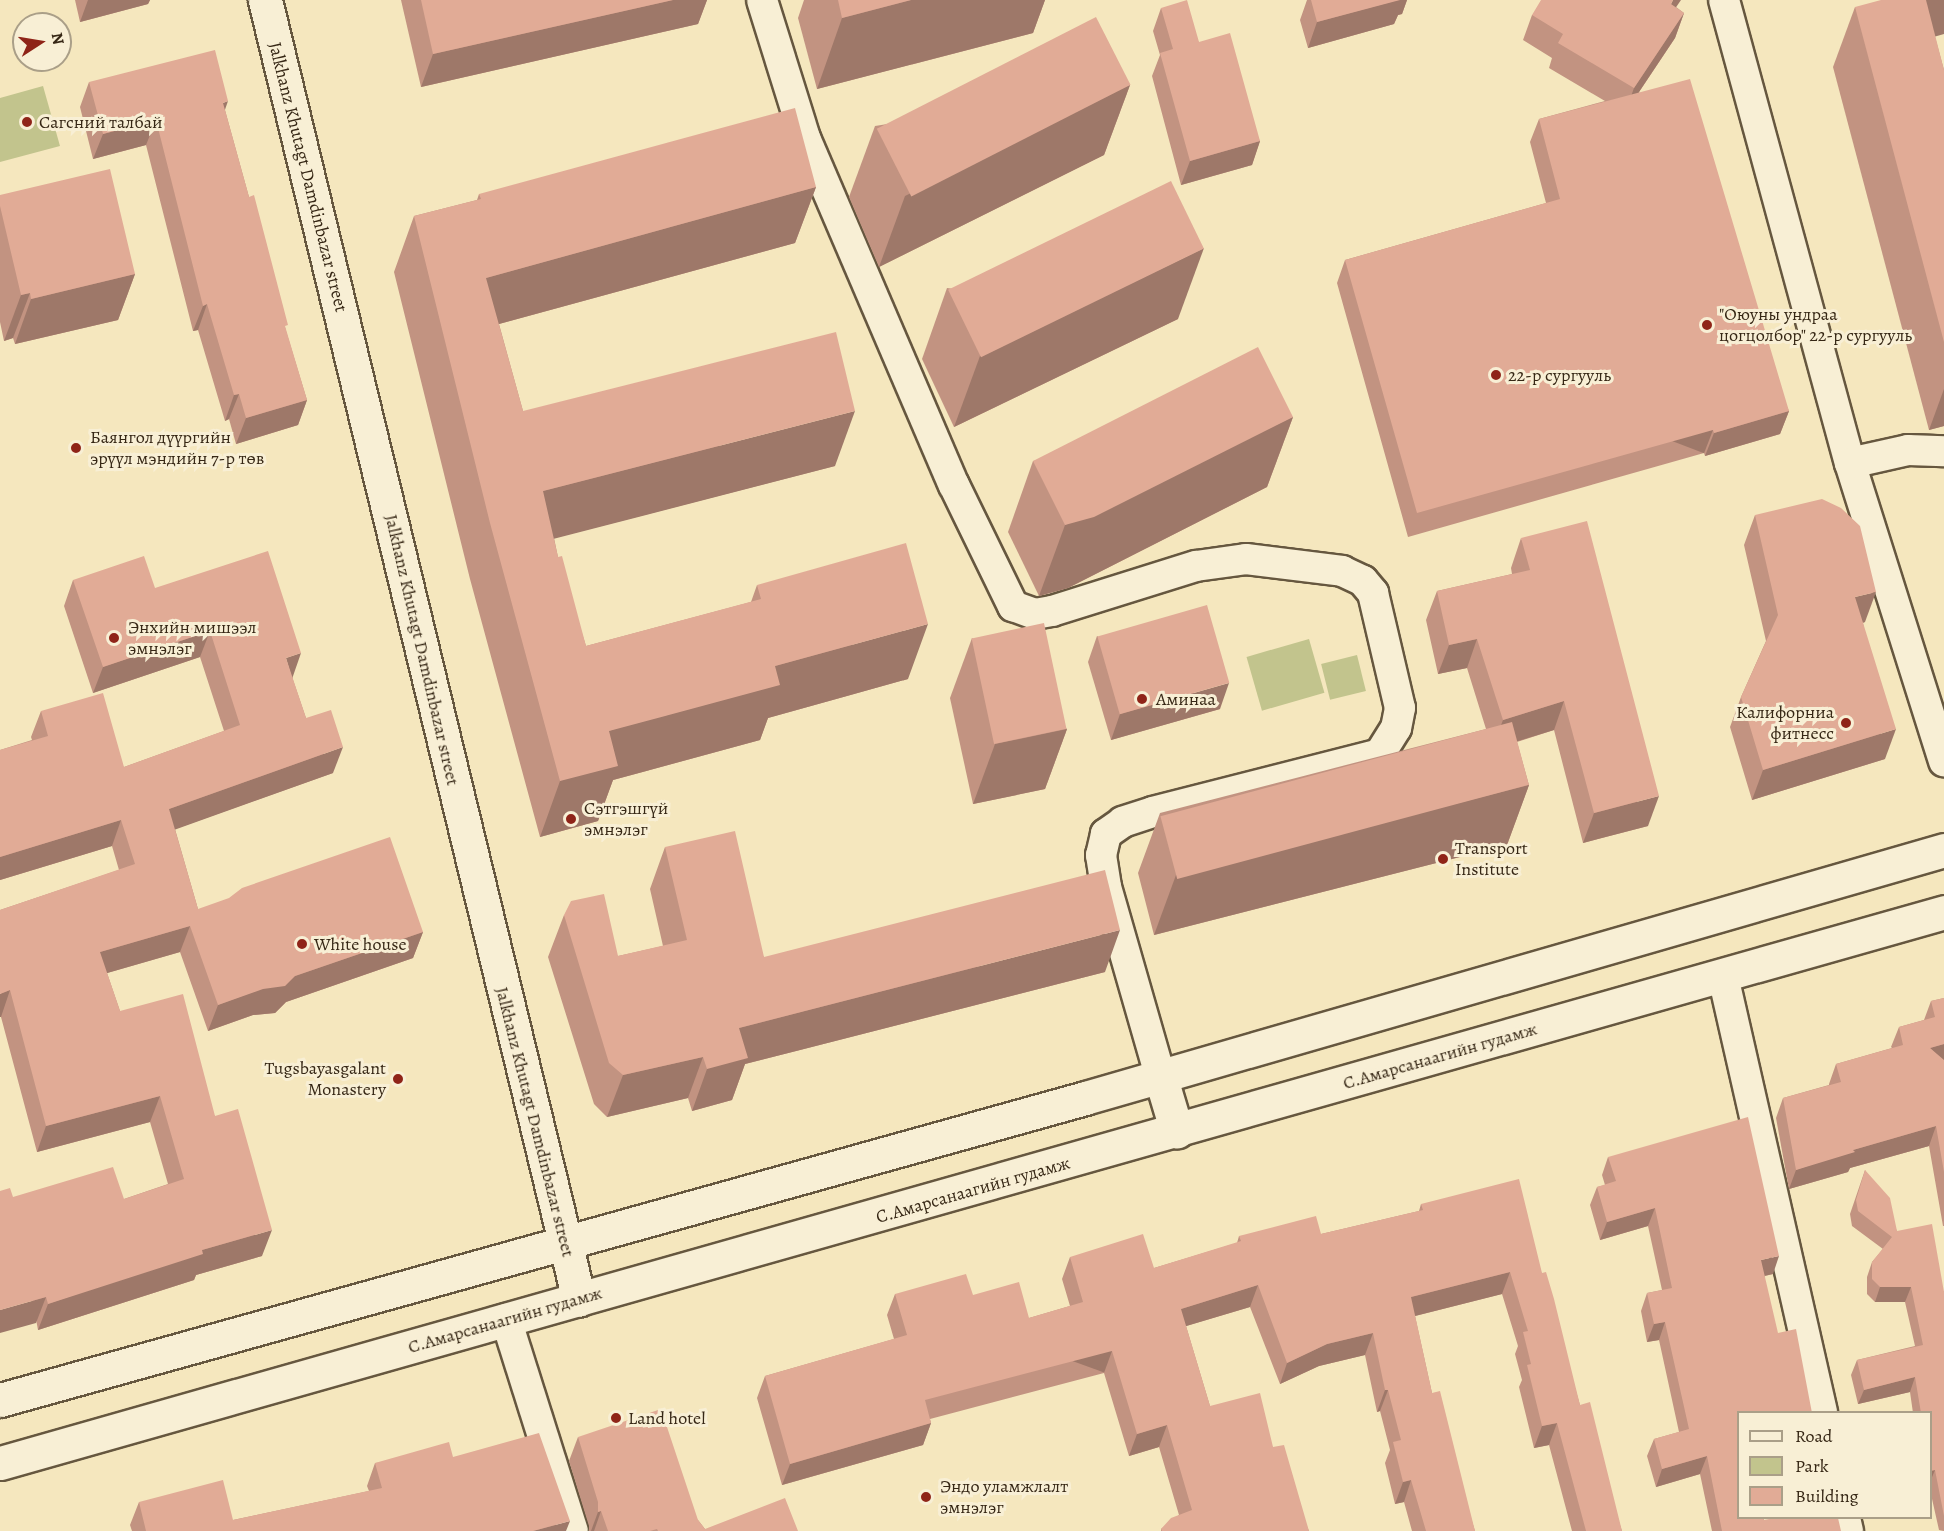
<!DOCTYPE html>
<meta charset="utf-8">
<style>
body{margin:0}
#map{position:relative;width:1944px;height:1531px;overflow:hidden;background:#f5e7be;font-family:Alegreya,serif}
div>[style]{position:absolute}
.green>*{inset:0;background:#c2c48d;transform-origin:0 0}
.roads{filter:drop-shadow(2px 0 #66573f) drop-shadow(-2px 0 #66573f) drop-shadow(0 2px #66573f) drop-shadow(0 -2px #66573f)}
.street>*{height:30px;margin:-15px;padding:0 15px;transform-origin:15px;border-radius:15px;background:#f8efd5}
.secondary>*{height:33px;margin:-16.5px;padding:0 16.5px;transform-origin:16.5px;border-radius:16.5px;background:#f8efd5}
.wall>*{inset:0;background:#c29381}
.shaded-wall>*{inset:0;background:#9e7869;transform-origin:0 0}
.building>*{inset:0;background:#e1ab96;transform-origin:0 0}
.dots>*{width:16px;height:16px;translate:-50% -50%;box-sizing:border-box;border:3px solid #f8efd5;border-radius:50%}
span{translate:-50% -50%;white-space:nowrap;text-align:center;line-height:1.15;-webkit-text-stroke:6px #f8efd5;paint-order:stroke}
.poi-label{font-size:18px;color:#362715}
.left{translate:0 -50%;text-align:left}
.right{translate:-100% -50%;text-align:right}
.street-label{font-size:18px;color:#362715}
.legend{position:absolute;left:1737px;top:1411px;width:195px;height:108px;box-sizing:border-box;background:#f8efd5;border:2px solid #aa9f88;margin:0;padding:8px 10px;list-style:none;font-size:18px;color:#362715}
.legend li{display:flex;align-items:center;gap:12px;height:30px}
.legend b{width:30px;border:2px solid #aa9f88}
.north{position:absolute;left:12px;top:12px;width:60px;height:60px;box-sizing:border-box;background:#f8efd5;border:2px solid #aa9f88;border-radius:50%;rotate:78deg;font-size:16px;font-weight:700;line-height:24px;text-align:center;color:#362715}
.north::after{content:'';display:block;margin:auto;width:21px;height:27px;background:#8f2418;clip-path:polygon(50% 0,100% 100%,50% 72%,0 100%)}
</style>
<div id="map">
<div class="green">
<i style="clip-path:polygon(43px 86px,60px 146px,0 162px,0 98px)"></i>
<i style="left:1309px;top:639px;width:56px;height:65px;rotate:74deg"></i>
<i style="left:1357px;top:655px;width:37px;height:37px;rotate:76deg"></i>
</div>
<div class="roads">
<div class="street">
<i style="left:762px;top:0;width:145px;rotate:72.7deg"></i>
<i style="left:805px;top:138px;width:378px;rotate:66.8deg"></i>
<i style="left:954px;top:485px;width:135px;rotate:64deg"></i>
<i style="left:1013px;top:606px;width:23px;rotate:20deg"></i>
<i style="left:1035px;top:614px;width:17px;rotate:-10deg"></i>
<i style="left:1052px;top:611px;width:151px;rotate:-17.4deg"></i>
<i style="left:1196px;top:566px;width:50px;rotate:-8deg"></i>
<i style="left:1246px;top:559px;width:97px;rotate:7.1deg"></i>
<i style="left:1342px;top:571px;width:23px;rotate:25deg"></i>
<i style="left:1363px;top:581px;width:16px;rotate:50deg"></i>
<i style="left:1373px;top:593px;width:118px;rotate:76.8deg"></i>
<i style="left:1400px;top:708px;width:20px;rotate:101deg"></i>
<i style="left:1396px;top:728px;width:31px;rotate:122deg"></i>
<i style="left:1380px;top:754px;width:234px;rotate:165.7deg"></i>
<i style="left:1153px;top:812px;width:32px;rotate:162deg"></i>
<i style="left:1123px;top:822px;width:21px;rotate:145deg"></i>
<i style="left:1106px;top:834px;width:22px;rotate:103deg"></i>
<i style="left:1101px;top:855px;width:32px;rotate:81deg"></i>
<i style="left:1106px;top:887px;width:196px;rotate:74deg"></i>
<i style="left:1724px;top:0;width:480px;rotate:74.8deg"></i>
<i style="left:1850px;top:463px;width:313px;rotate:72.5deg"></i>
<i style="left:1850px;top:463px;width:59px;rotate:-12.6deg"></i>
<i style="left:1908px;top:450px;width:36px;rotate:2deg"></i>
<i style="left:1723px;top:976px;width:447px;rotate:77.2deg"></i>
<i style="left:506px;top:1319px;width:222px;rotate:72.5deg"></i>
<i style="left:1845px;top:1518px;width:13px;rotate:77deg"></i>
</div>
<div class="secondary">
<i style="left:265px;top:0;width:1337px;rotate:76.42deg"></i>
<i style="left:1160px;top:1075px;width:59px;rotate:73.4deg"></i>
<i style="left:0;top:1400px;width:1126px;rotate:-15.55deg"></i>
<i style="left:1085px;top:1098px;width:894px;rotate:-16.1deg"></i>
<i style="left:0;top:1463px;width:2021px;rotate:-15.82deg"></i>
</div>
</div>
<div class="wall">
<i style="clip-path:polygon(75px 0,150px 0,148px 4px,80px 22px)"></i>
<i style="clip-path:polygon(401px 0,707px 0,698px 24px,421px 87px)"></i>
<i style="clip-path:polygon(804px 0,1045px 0,1033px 33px,817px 89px,798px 18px)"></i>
<i style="clip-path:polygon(1307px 0,1407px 0,1402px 14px,1398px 15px,1394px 24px,1308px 48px,1300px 20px)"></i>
<i style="clip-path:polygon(1676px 7px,1684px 13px,1675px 38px,1639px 92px,1789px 411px,1780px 434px,1705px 456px,1704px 453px,1408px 537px,1337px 283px,1345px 260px,1546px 203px,1530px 142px,1539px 119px,1605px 101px,1549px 68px,1552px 58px,1523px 40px,1532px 15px)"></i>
<i style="clip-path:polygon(1855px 7px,1935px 37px,1944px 70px,1944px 426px,1929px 430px,1833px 67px)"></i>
<i style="clip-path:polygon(1161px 8px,1199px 42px,1260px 141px,1252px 165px,1181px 185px,1152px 76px,1160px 55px,1153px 31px)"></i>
<i style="clip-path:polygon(89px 82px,225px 110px,286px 331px,307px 400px,298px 425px,236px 444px,229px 419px,225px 421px,198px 330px,193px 331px,146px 145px,93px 159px,80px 107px)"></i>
<i style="clip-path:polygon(1130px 85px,1104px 155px,879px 267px,849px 197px,875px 126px)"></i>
<i style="clip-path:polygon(816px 187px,795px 243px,499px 324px,523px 411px,835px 466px,554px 538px,558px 557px,586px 646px,751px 602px,757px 585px,908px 679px,768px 718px,760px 740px,613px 780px,598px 821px,540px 837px,470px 579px,394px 272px,414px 216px,477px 200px,479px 194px)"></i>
<i style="clip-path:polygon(0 195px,135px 274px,118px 320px,15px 344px,13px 338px,4px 341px,0 322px)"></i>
<i style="clip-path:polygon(947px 288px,1178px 319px,954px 427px,922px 359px)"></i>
<i style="clip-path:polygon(1293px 417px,1267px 487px,1068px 588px,1039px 596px,1008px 532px,1033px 461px)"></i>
<i style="clip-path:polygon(1755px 515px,1865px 622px,1863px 623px,1885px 759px,1752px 800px,1730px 727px,1741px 697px,1766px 641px,1744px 545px)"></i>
<i style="clip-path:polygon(1521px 538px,1648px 826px,1583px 843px,1554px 730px,1517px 742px,1529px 785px,1507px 845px,1154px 935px,1138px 873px,1160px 813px,1486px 729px,1467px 668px,1438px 674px,1426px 620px,1437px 591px,1512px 574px,1511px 568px)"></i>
<i style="clip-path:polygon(73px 580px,155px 588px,292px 677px,306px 718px,333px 773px,175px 829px,198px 909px,423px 932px,413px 958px,286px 1002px,275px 1013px,253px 1015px,208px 1031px,180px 952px,107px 973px,120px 1011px,215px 1116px,262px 1256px,196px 1275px,194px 1280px,38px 1330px,13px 1197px,124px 1199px,168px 1184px,150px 1122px,37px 1152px,1px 1017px,0 910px,119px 870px,112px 846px,0 880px,0 750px,32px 740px,31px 737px,41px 711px,124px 767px,224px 731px,200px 657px,93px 693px,64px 606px)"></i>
<i style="clip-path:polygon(1097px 636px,1220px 709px,1111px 740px,1088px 662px)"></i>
<i style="clip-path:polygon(972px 638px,1067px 729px,1045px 789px,973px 804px,950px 698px)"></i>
<i style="clip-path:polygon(665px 847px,764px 957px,1105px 972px,745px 1064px,732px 1100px,692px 1111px,688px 1098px,607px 1117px,594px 1104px,548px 957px,564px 915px,618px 956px,663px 946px,650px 889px)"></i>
<i style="clip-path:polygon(1944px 998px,1944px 1226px,1943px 1226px,1929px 1146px,1850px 1168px,1848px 1172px,1789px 1189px,1776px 1118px,1783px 1098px,1829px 1085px,1829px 1084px,1836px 1064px,1892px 1048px,1891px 1047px,1899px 1027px,1924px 1020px,1931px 1001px)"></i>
<i style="clip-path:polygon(1608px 1157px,1773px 1274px,1765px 1276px,1738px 1413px,1764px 1520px,1841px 1531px,1712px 1531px,1700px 1474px,1656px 1487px,1647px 1456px,1654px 1439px,1679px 1432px,1659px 1340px,1647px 1342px,1641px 1311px,1647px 1293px,1662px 1290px,1648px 1226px,1600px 1240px,1590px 1205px,1597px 1187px,1605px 1185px,1602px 1175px)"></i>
<i style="clip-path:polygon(1865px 1170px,1897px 1231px,1944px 1292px,1944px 1531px,1939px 1530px,1930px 1490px,1930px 1413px,1913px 1413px,1910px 1392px,1858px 1404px,1851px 1375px,1857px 1360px,1915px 1346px,1905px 1302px,1875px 1302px,1867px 1294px,1867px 1277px,1872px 1262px,1883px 1249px,1852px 1226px,1850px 1214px)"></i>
<i style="clip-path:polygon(1421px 1204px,1542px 1273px,1580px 1405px,1622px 1531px,1572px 1531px,1549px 1445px,1534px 1448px,1519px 1387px,1522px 1380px,1515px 1354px,1518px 1346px,1502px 1294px,1415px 1316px,1432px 1393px,1475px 1531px,1412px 1531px,1404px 1502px,1395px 1504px,1385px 1463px,1390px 1450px,1380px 1411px,1377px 1412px,1365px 1355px,1319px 1366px,1280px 1384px,1250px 1307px,1186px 1326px,1210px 1406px,1273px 1447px,1309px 1531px,1161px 1531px,1161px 1529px,1179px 1515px,1159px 1447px,1129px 1456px,1104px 1373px,930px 1419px,931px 1423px,923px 1445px,782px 1485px,757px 1398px,765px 1376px,894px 1339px,887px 1315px,895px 1294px,973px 1295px,1029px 1318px,1070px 1306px,1062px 1279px,1070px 1257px,1154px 1268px,1237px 1243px,1239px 1236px,1321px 1234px,1419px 1211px)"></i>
<i style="clip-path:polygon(578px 1437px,698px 1520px,705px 1529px,798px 1531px,589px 1531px,589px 1526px,569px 1461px)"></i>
<i style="clip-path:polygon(453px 1457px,566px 1531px,132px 1531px,130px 1525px,139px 1502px,233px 1520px,369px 1491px,367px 1486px,375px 1463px)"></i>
</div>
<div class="shaded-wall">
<i style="clip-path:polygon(88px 0,150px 0,148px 4px,80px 22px)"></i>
<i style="clip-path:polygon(673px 0,707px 0,698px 24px,421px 87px,433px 54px)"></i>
<i style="clip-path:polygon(911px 0,1045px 0,1033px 33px,817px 89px,842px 18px)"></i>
<i style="clip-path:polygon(1398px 0,1407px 0,1402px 14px,1398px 15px,1394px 24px,1308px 48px,1317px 22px)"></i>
<i style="clip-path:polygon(1673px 0,1681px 0,1661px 29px,1671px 4px)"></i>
<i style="clip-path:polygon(1919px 0,1944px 0,1944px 34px,1902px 46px)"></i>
<i style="clip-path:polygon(1684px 13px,1675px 38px,1625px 113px,1634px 88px)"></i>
<i style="clip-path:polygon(1130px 85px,1104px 155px,879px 267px,905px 196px)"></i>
<i style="clip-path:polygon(228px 101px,219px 127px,223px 103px)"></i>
<i style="clip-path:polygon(156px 120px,146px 145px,93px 159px,103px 134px)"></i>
<i style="clip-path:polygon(1260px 141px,1252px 165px,1181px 185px,1190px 161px)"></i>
<i style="clip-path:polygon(816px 187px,795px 243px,466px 333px,486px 278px)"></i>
<i style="clip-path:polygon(1204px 248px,1178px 319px,954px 427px,980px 356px)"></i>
<i style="clip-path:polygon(135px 274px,118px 320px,15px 344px,31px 299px)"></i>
<i style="clip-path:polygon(30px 293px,13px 338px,4px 341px,21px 295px)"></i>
<i style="clip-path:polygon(207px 304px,198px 330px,193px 331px,203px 306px)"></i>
<i style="clip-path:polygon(1944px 389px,1944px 426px,1929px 430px)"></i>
<i style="clip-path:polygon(239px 394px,229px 419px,225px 421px,234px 395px)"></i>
<i style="clip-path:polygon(307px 400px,298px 425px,236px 444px,246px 418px)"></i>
<i style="clip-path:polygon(855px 411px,835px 466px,522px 547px,543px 491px)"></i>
<i style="clip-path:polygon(1789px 411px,1780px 434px,1705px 456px,1714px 433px)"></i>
<i style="clip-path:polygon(1293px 417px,1267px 487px,1068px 588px,1039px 596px,1065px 525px)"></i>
<i style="left:1713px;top:430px;width:25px;height:307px;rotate:111deg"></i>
<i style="clip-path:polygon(1876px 592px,1865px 622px,1844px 627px,1855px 597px)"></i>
<i style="clip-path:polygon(928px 624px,908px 679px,768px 718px,760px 740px,613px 780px,598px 821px,540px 837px,560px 781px,609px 731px,775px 666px)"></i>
<i style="clip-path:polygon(210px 631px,200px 657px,93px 693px,103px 667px)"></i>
<i style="clip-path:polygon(1477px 639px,1467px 668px,1438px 674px,1449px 645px)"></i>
<i style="clip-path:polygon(301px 653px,292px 679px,286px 658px)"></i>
<i style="clip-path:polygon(1229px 683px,1220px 709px,1111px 740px,1120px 714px)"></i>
<i style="clip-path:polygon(1564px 701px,1554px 730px,1492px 749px,1503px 720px)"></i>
<i style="clip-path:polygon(1067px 729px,1045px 789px,973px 804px,995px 744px)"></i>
<i style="clip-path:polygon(1896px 729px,1885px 759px,1752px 800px,1763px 770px)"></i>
<i style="clip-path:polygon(343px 747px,333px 773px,160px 835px,169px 809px)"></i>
<i style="clip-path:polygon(1529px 785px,1507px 845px,1154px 935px,1176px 875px)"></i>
<i style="clip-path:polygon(1659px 796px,1648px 826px,1583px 843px,1594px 813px)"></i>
<i style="clip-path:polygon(121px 820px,112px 846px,0 880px,0 857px)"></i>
<i style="clip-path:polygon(190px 926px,180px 952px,90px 978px,100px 952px)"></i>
<i style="clip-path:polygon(1120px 930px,1105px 972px,745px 1064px,732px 1100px,692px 1111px,707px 1069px,739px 1028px)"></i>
<i style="clip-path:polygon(423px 932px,413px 958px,286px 1002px,275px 1013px,253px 1015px,208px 1031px,218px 1005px,295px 976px)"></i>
<i style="clip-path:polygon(10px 990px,1px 1017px,0 1017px,0 994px)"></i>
<i style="clip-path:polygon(1944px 1044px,1944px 1062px,1930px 1048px)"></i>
<i style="clip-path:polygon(703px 1057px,688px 1098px,607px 1117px,623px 1075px)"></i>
<i style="clip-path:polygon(160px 1096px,150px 1122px,37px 1152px,46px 1126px)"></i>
<i style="clip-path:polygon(1936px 1126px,1929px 1146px,1850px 1168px,1848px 1172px,1789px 1189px,1796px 1170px,1853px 1150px)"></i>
<i style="clip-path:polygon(1655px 1208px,1648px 1226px,1600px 1240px,1607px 1222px)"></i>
<i style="clip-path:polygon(272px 1230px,262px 1256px,196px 1275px,194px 1280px,38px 1330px,48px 1304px,202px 1250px)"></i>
<i style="clip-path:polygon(1779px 1256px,1773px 1274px,1754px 1278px,1761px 1260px)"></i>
<i style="clip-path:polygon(1510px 1272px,1502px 1294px,1403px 1319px,1411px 1297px)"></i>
<i style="clip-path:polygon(1258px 1285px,1250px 1307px,1173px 1330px,1181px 1309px)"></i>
<i style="clip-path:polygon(1880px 1287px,1911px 1287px,1905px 1302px,1875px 1302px)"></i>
<i style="clip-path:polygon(46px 1297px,36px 1323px,0 1333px,0 1310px)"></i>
<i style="clip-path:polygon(1665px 1322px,1659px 1340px,1647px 1342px,1654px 1324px)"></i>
<i style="clip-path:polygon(1373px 1333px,1365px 1355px,1319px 1366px,1280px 1384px,1287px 1363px,1327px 1344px)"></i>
<i style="left:1112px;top:1351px;width:23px;height:193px;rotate:110deg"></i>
<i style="clip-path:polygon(1915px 1377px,1910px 1392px,1858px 1404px,1864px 1390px)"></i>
<i style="clip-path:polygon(1385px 1390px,1388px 1390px,1380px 1411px,1377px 1412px)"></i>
<i style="clip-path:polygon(931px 1423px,923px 1445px,782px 1485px,790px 1464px)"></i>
<i style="clip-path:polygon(1557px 1423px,1549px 1445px,1534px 1448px,1542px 1426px)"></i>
<i style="clip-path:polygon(1167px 1425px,1159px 1447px,1129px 1456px,1137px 1434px)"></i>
<i style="clip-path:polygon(1707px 1456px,1700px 1474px,1656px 1487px,1662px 1469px)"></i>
<i style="clip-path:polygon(1935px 1470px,1930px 1482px,1930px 1471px)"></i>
<i style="clip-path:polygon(1411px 1480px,1404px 1502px,1395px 1504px,1403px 1482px)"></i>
<i style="clip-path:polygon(601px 1511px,594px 1531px,591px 1531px,598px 1512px)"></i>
<i style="clip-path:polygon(570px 1521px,566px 1531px,533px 1531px)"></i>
</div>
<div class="building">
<i style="clip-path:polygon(421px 0,673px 0,433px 54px)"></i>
<i style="clip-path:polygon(838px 0,911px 0,842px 18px)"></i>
<i style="clip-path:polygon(1187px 0,1199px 42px,1230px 33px,1260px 141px,1190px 161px,1160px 53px,1173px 49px,1161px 8px)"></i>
<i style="clip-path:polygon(1311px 0,1400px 0,1317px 22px)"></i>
<i style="clip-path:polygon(1541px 0,1673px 0,1671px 4px,1684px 13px,1634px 88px,1558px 43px,1563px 34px,1532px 15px)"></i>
<i style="clip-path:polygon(1881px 0,1926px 0,1944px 70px,1944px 342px,1855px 7px)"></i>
<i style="left:1096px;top:17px;width:76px;height:246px;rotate:63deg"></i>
<i style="clip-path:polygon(215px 50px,228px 101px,223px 103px,249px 197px,254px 195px,288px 325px,285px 326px,307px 400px,246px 418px,239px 394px,234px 395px,207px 304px,203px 306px,156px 120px,103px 134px,89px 82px)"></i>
<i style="clip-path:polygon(1690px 79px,1789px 411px,1714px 433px,1713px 430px,1417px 513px,1345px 260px,1560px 199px,1539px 119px)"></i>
<i style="clip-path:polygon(795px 108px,816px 187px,486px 278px,523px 411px,836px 332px,855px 411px,543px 491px,558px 557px,562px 556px,586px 646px,761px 599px,757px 585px,906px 543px,928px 624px,775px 666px,780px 685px,609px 731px,618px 766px,560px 781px,490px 523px,414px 216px,481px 199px,479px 194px)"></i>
<i style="clip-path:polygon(110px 169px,135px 274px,31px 299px,30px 293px,21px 295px,0 206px,0 195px)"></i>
<i style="left:1171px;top:181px;width:75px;height:248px;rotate:64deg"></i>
<i style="clip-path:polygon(1258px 347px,1293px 417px,1094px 517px,1065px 525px,1033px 461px)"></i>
<i style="clip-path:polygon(1822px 499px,1841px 508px,1860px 526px,1876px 592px,1855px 597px,1896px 729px,1763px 770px,1741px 697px,1778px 615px,1755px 515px)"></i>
<i style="clip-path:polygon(1587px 521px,1659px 796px,1594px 813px,1564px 701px,1503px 720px,1477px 639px,1449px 645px,1437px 591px,1530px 570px,1521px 538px)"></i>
<i style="clip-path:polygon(268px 551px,301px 653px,286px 658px,306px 718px,331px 710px,343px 747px,169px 809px,198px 909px,229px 898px,242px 888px,390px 837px,423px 932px,295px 976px,285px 986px,263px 989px,218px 1005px,190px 926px,100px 952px,120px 1011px,183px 994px,215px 1116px,238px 1109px,272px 1230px,202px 1250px,203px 1254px,48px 1304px,46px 1297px,0 1310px,0 1191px,10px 1188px,13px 1197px,113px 1167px,124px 1199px,184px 1179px,160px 1096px,46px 1126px,10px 990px,0 994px,0 910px,135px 864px,121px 820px,0 857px,0 750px,48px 736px,41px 711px,103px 693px,124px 767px,240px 725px,210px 631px,103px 667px,73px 580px,144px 556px,155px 588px)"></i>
<i style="left:1207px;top:605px;width:81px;height:114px;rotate:74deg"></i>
<i style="left:1044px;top:623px;width:108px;height:74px;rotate:78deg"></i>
<i style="left:1512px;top:722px;width:65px;height:364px;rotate:75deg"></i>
<i style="clip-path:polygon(735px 831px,764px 957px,1105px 870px,1120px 930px,739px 1028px,748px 1058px,707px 1069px,703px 1057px,623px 1075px,609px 1063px,564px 915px,571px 901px,604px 894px,618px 956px,687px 940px,665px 847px)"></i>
<i style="clip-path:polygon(1944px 998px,1944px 1044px,1930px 1048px,1944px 1060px,1944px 1172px,1936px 1126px,1853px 1150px,1855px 1152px,1796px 1170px,1783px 1098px,1841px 1082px,1836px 1064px,1903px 1045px,1899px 1027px,1935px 1017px,1931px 1001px)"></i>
<i style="clip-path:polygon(1748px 1117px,1779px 1256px,1761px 1260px,1778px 1333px,1796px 1329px,1812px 1413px,1738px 1413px,1738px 1518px,1763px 1518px,1764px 1520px,1774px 1518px,1838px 1518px,1841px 1531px,1722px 1531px,1707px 1456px,1662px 1469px,1654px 1439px,1689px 1429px,1665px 1322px,1654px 1324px,1647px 1293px,1672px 1288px,1655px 1208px,1607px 1222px,1597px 1187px,1616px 1181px,1608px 1157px)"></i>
<i style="clip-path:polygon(1865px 1170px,1890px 1198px,1897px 1231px,1932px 1224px,1944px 1292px,1944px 1516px,1935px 1470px,1930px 1471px,1930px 1413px,1921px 1413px,1915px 1377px,1864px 1390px,1857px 1360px,1923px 1345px,1911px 1287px,1880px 1287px,1872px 1279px,1872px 1262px,1892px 1237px,1858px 1211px,1856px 1200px)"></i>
<i style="clip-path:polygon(1519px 1179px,1542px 1273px,1546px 1272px,1554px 1299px,1580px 1405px,1590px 1402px,1622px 1531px,1586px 1531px,1557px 1423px,1542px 1426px,1527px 1365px,1531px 1364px,1523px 1332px,1528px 1331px,1510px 1272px,1411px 1297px,1432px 1393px,1440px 1391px,1475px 1531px,1426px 1531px,1411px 1480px,1403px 1482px,1393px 1442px,1401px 1440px,1388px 1390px,1385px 1390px,1373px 1333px,1327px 1344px,1287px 1363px,1258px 1285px,1181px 1309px,1210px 1406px,1260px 1393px,1273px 1447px,1284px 1445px,1309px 1531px,1162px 1531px,1161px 1529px,1171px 1518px,1192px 1510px,1167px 1425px,1137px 1434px,1112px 1351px,925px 1400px,931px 1423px,790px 1464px,765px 1376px,907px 1335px,895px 1294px,966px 1274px,973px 1295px,1019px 1282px,1029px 1318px,1083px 1302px,1070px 1257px,1143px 1234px,1154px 1268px,1241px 1241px,1239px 1236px,1316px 1216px,1321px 1234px,1423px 1210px,1421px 1204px)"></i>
<i style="clip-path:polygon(661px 1409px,698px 1520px,705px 1529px,785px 1498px,798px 1531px,658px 1531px,657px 1529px,650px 1531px,608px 1531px,601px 1511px,598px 1512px,598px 1502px,578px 1437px)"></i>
<i style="clip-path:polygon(539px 1433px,570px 1521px,533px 1531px,146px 1531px,139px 1502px,223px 1480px,233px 1520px,382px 1488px,375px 1463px,449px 1442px,453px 1457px)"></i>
</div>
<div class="dots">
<i style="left:27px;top:122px;background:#8f2418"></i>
<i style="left:1707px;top:325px;background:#8f2418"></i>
<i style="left:1496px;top:375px;background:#8f2418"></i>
<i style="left:76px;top:448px;background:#8f2418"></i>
<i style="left:114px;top:638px;background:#8f2418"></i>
<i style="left:1142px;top:699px;background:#8f2418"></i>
<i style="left:1846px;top:723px;background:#8f2418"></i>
<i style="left:571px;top:819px;background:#8f2418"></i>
<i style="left:1443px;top:859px;background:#8f2418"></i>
<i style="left:302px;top:944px;background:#8f2418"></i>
<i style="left:398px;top:1079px;background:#8f2418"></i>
<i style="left:616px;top:1418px;background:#8f2418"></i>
<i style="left:926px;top:1497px;background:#8f2418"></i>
</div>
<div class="poi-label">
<span class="left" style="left:39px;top:122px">Сагсний талбай</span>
<span class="left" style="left:1719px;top:325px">"Оюуны ундраа<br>цогцолбор" 22-р сургууль</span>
<span class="left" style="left:1508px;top:375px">22-р сургууль</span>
<span class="left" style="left:90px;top:448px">Баянгол дүүргийн<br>эрүүл мэндийн 7-р төв</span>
<span class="left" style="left:128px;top:638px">Энхийн мишээл<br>эмнэлэг</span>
<span class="left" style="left:1156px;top:699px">Аминаа</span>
<span class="right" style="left:1834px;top:723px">Калифорниа<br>фитнесс</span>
<span class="left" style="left:584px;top:819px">Сэтгэшгүй<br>эмнэлэг</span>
<span class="left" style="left:1455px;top:859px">Transport<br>Institute</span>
<span class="left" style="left:314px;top:944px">White house</span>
<span class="right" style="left:386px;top:1079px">Tugsbayasgalant<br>Monastery</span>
<span class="left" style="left:628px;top:1418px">Land hotel</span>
<span class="left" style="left:940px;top:1497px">Эндо уламжлалт<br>эмнэлэг</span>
</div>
<div class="street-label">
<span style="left:308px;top:177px;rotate:76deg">Jalkhanz Khutagt Damdinbazar street</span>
<span style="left:422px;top:650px;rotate:77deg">Jalkhanz Khutagt Damdinbazar street</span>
<span style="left:1440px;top:1056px;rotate:-16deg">С.Амарсанаагийн гудамж</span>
<span style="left:535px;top:1122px;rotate:76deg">Jalkhanz Khutagt Damdinbazar street</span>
<span style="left:973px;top:1190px;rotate:-16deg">С.Амарсанаагийн гудамж</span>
<span style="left:505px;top:1320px;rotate:-16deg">С.Амарсанаагийн гудамж</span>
</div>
<ul class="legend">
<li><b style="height:8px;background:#f8efd5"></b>Road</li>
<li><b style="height:16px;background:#c2c48d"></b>Park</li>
<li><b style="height:16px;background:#e1ab96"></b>Building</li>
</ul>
<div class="north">N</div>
</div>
